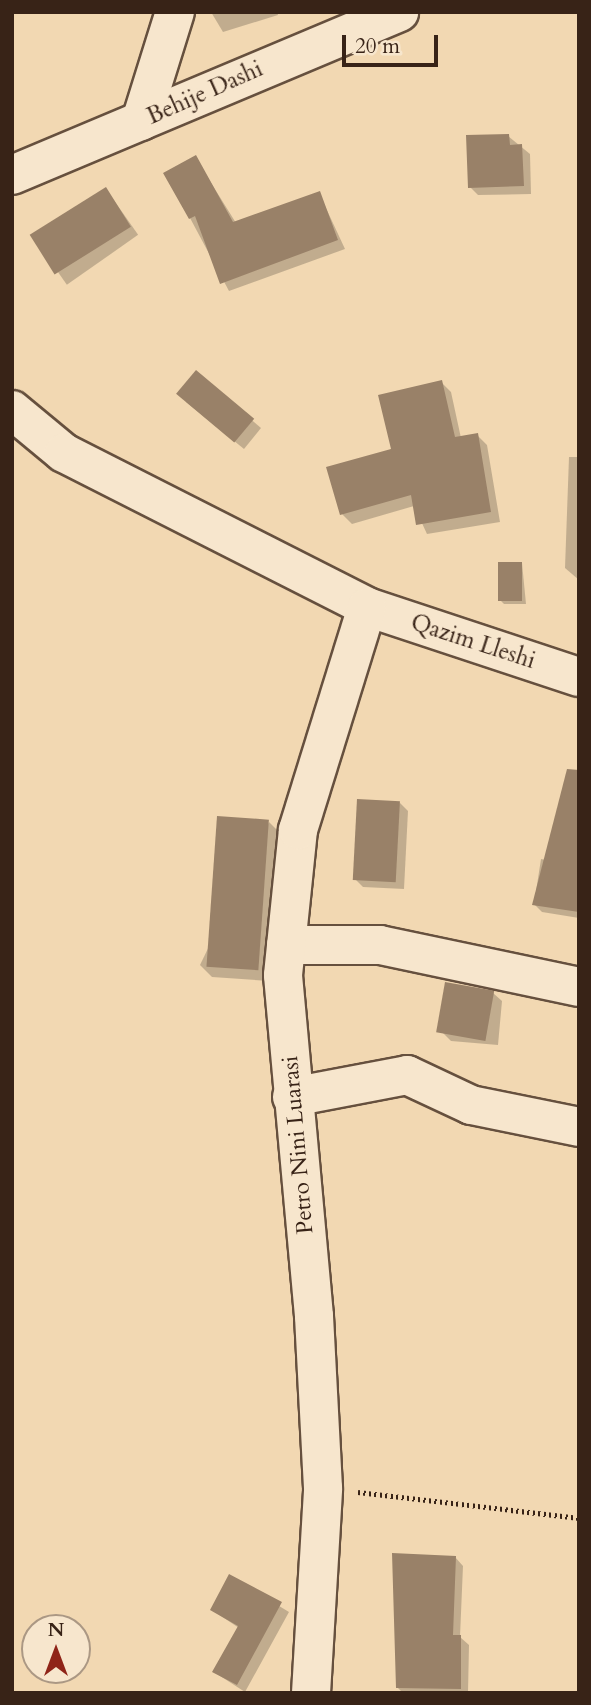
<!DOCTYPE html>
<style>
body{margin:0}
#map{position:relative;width:591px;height:1705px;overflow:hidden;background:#f2d8b2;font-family:Cardo,serif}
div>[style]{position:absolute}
.shadow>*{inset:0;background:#0003;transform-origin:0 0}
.building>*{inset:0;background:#998168;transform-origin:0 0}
.path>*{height:4.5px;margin-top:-2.25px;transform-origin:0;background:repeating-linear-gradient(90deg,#382317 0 2px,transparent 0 5.5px)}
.roads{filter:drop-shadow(2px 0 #66503e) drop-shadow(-2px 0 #66503e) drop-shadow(0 2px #66503e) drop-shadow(0 -2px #66503e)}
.minor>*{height:38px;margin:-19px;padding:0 19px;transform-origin:19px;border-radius:19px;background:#f7e6cd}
span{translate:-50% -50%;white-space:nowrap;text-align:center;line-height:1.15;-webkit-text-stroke:5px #f7e6cd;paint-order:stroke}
.street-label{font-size:23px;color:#382317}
.frame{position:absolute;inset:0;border:14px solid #382317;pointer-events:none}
.north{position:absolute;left:21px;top:1614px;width:70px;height:70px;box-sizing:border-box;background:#f7e6cd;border:2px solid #ab9884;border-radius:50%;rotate:0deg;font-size:19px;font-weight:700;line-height:28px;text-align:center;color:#382317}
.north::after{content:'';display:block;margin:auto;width:24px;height:32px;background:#8f2418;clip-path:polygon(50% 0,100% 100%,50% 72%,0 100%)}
.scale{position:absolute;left:342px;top:35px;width:96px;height:32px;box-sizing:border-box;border:4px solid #382317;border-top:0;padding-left:9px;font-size:21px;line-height:24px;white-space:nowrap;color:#382317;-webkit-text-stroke:5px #f7e6cd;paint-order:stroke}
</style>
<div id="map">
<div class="shadow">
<i style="clip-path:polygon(211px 12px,277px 12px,278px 15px,223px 32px)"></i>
<i style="clip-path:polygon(508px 136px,530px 154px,531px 194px,478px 195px,470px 187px)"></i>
<i style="clip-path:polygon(195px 157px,236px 223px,319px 193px,345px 249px,229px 291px,190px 218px)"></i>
<i style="left:106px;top:189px;width:56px;height:87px;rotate:55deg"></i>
<i style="clip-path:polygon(196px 372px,261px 428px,244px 449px,186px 402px)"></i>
<i style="clip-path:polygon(441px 382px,451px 392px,461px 438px,477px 435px,487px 445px,500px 522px,427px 534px,414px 506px,352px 524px,342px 514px)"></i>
<i style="clip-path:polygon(569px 457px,579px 457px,579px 580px,565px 568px)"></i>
<i style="clip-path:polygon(522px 563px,526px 604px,504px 604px,500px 600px)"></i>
<i style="clip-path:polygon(579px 782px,579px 918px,542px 912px,534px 904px,541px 859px,550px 861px)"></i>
<i style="clip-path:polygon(400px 803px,408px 811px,404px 889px,363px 887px,355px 879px)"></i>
<i style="clip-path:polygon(269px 822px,280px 833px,269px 981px,212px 977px,200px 965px)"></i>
<i style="clip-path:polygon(493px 993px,502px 1001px,498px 1045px,451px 1041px,443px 1033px)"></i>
<i style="clip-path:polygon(455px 1557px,463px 1566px,460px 1637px,469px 1645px,468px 1693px,403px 1693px,397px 1687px)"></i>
<i style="clip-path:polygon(230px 1576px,289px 1612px,245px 1692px,214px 1672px,239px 1628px,212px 1610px)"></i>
</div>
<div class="building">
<i style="clip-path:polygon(509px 134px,510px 145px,522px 144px,524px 186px,468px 188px,466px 135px)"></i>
<i style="clip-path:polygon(196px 155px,233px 222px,320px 191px,338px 240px,220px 284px,195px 216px,189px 219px,163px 173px)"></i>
<i style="left:106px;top:187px;width:47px;height:90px;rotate:58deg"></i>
<i style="left:196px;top:370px;width:76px;height:31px;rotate:40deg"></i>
<i style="clip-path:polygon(442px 380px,455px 437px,478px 433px,491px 512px,416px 525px,411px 495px,340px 515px,326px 467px,391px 449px,378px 395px)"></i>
<i style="left:498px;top:562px;width:24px;height:39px"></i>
<i style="clip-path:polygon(567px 769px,579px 770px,579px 912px,532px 905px)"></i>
<i style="left:357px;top:799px;width:43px;height:81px;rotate:3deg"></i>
<i style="left:217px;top:816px;width:52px;height:151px;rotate:4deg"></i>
<i style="left:445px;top:982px;width:50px;height:51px;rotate:10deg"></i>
<i style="clip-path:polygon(392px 1553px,456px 1556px,453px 1635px,461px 1635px,461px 1689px,396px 1688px)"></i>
<i style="clip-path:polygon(229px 1574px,282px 1602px,237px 1685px,212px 1672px,238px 1626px,210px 1610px)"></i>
</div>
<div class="path">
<i style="left:358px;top:1492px;width:223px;rotate:6.7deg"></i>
</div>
<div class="roads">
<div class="minor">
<i style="left:141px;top:121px;width:114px;rotate:-72.7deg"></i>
<i style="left:12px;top:175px;width:420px;rotate:-22.8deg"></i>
<i style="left:12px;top:410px;width:67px;rotate:39.6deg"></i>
<i style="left:64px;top:453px;width:340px;rotate:26.9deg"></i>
<i style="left:367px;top:607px;width:223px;rotate:18.3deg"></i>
<i style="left:286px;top:945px;width:94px"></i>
<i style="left:380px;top:945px;width:203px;rotate:11.9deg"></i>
<i style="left:292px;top:1097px;width:117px;rotate:-10.8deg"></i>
<i style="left:407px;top:1075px;width:71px;rotate:25.1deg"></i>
<i style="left:471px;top:1105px;width:110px;rotate:11.5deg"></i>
<i style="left:311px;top:1693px;width:205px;rotate:-86.6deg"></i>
<i style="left:323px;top:1488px;width:172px;rotate:-93deg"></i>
<i style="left:314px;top:1316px;width:342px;rotate:-95.2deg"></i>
<i style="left:283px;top:975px;width:146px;rotate:-84.1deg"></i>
<i style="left:298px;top:830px;width:233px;rotate:-72.8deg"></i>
</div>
</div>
<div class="street-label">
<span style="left:205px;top:93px;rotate:-24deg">Behije Dashi</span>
<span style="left:473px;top:642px;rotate:18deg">Qazim Lleshi</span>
<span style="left:298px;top:1145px;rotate:-95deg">Petro Nini Luarasi</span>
</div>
<div class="frame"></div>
<div class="north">N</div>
<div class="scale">20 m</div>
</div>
